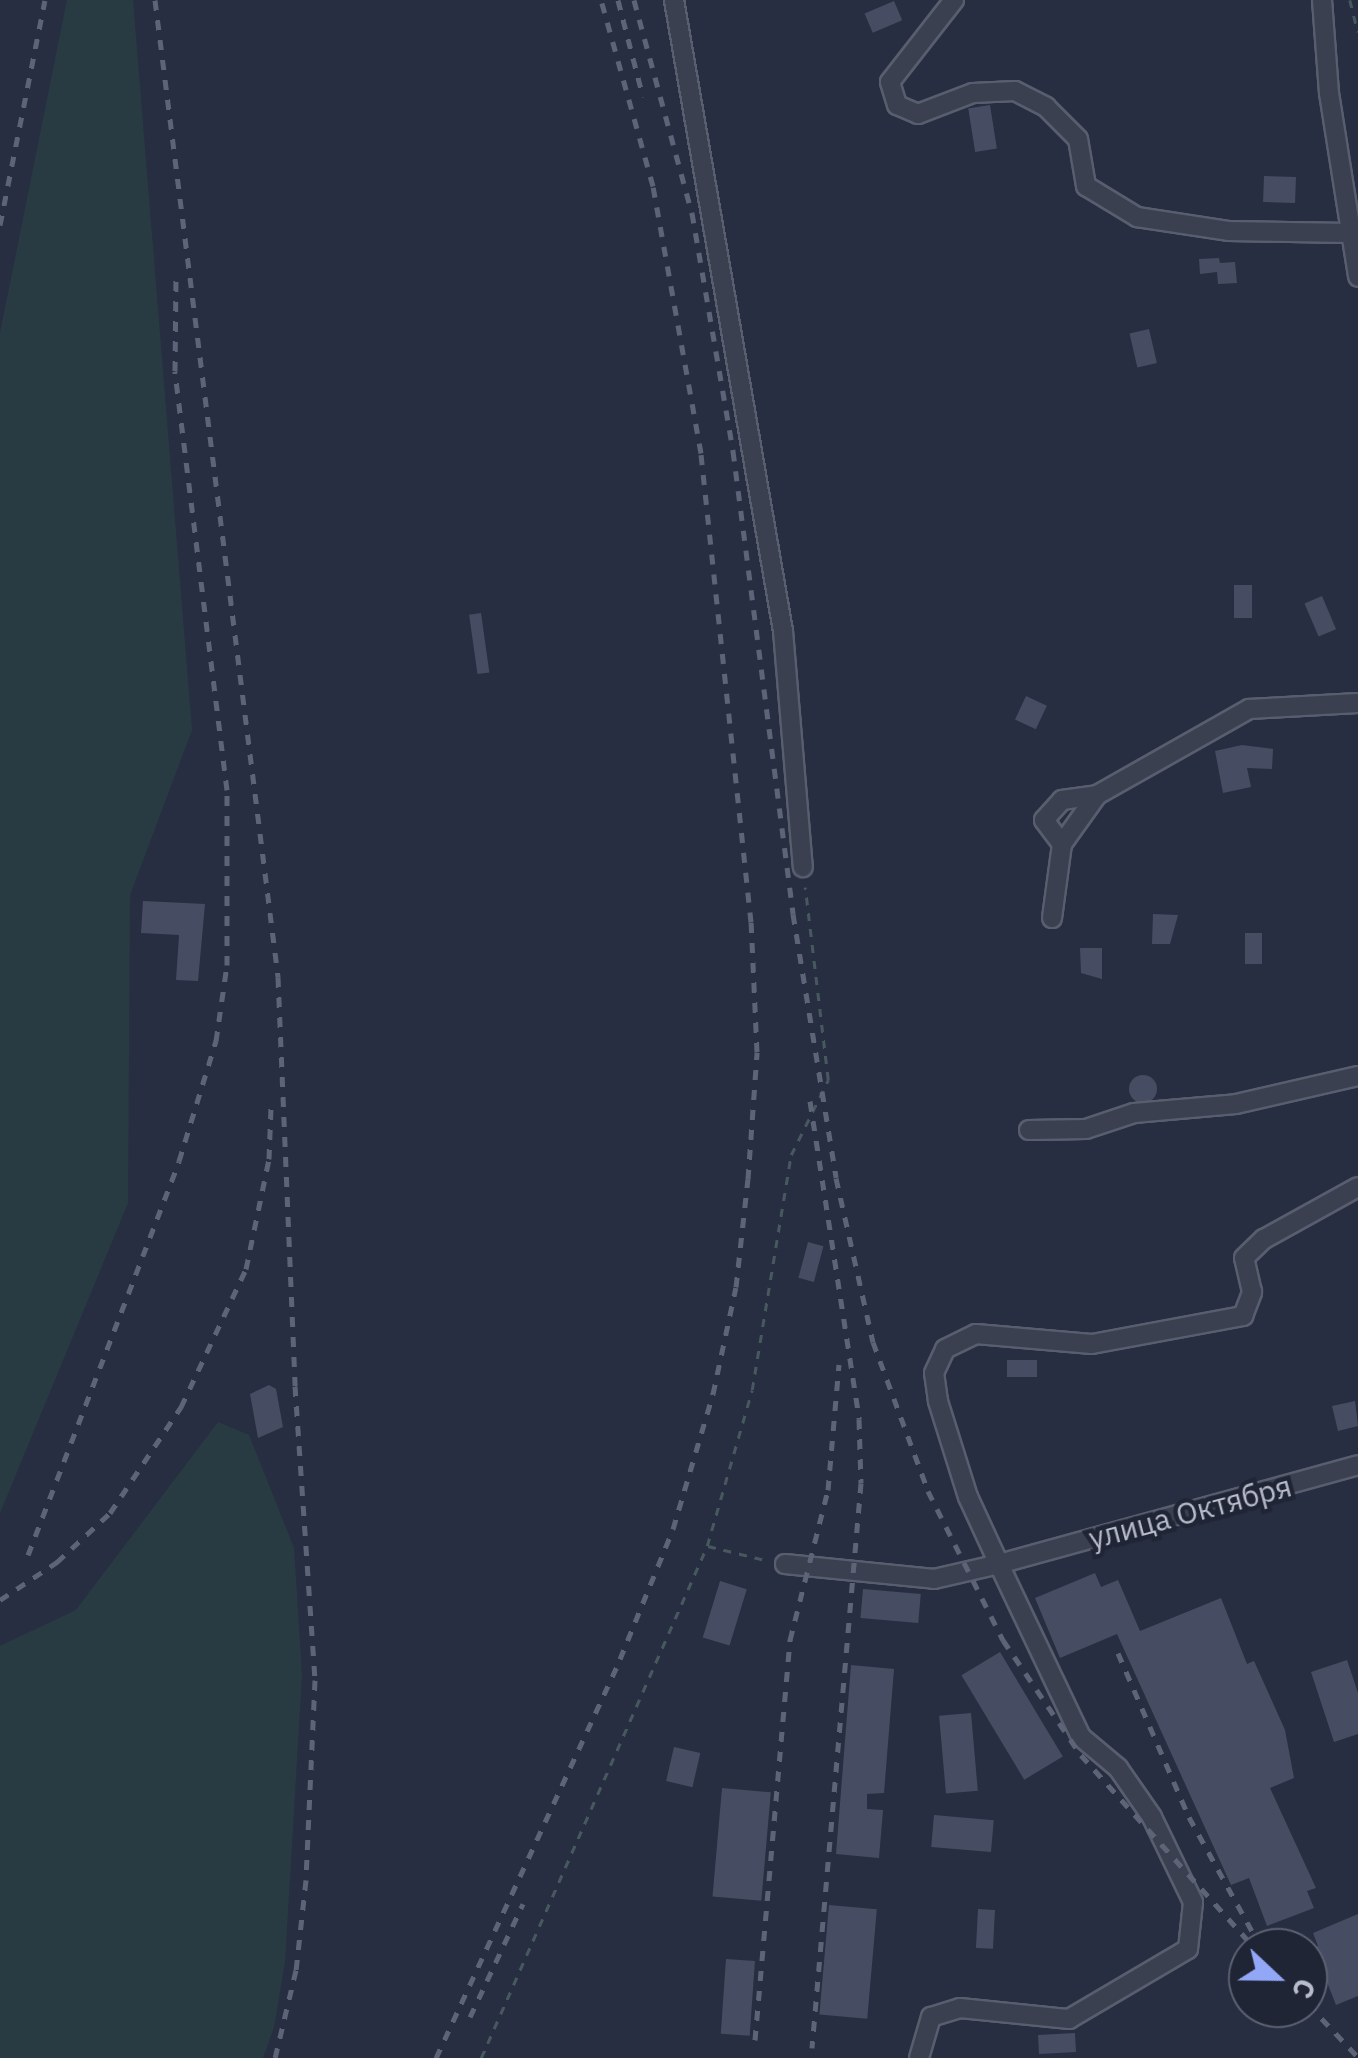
<!DOCTYPE html>
<meta charset="utf-8">
<style>
body{margin:0}
#map{position:relative;width:1358px;height:2058px;overflow:hidden;background:#272e41;font-family:"IBM Plex Sans",sans-serif}
div>[style]{position:absolute}
.green>*{inset:0;background:#293b42}
.building>*{inset:0;background:#464d63;transform-origin:0 0}
.round{border-radius:50%}
.path>*{height:2.5px;margin-top:-1.25px;transform-origin:0;background:repeating-linear-gradient(90deg,#47585f 0 8px,transparent 0 16px)}
.roads{filter:drop-shadow(2px 0 #595e6e) drop-shadow(-2px 0 #595e6e) drop-shadow(0 2px #595e6e) drop-shadow(0 -2px #595e6e)}
.minor>*{height:18px;margin:-9px;padding:0 9px;transform-origin:9px;border-radius:9px;background:#3b4051}
.rail>*{height:5px;margin-top:-2.5px;transform-origin:0;background:repeating-linear-gradient(90deg,#5d6478 0 10px,transparent 0 20px)}
span{translate:-50% -50%;white-space:nowrap;text-align:center;line-height:1.15;-webkit-text-stroke:9px #202536;paint-order:stroke}
.street-label{font-size:30px;color:#b8bccb}
.north{position:absolute;left:1228px;top:1928px;width:100px;height:100px;box-sizing:border-box;background:#202536;border:2px solid #5d6172;border-radius:50%;rotate:112deg;font-size:28px;font-weight:700;line-height:40px;text-align:center;color:#b8bccb}
.north::after{content:'';display:block;margin:auto;width:35px;height:45px;background:#92a8f6;clip-path:polygon(50% 0,100% 100%,50% 72%,0 100%)}
</style>
<div id="map">
<div class="green">
<i style="clip-path:polygon(67px 0,133px 0,192px 730px,130px 895px,128px 1203px,0 1513px,0 333px)"></i>
<i style="clip-path:polygon(218px 1422px,249px 1435px,294px 1548px,302px 1675px,285px 1962px,274px 2027px,263px 2058px,0 2058px,0 1646px,76px 1610px)"></i>
</div>
<div class="building">
<i style="left:894px;top:1px;width:21px;height:32px;rotate:67deg"></i>
<i style="left:990px;top:105px;width:44px;height:22px;rotate:81deg"></i>
<i style="left:1264px;top:176px;width:32px;height:26px;rotate:2deg"></i>
<i style="clip-path:polygon(1219px 258px,1220px 263px,1235px 262px,1237px 283px,1218px 284px,1217px 272px,1200px 274px,1199px 259px)"></i>
<i style="left:1149px;top:329px;width:35px;height:20px;rotate:77deg"></i>
<i style="left:1234px;top:585px;width:18px;height:33px"></i>
<i style="left:1322px;top:596px;width:36px;height:19px;rotate:67deg"></i>
<i style="left:481px;top:613px;width:60px;height:12px;rotate:82deg"></i>
<i style="left:1026px;top:696px;width:23px;height:26px;rotate:25deg"></i>
<i style="clip-path:polygon(1242px 745px,1273px 749px,1272px 769px,1247px 768px,1251px 787px,1223px 793px,1215px 751px)"></i>
<i style="clip-path:polygon(143px 901px,205px 904px,198px 981px,176px 980px,179px 935px,141px 933px)"></i>
<i style="clip-path:polygon(1153px 914px,1178px 915px,1170px 944px,1152px 944px)"></i>
<i style="left:1245px;top:933px;width:17px;height:31px"></i>
<i style="clip-path:polygon(1080px 948px,1102px 948px,1102px 979px,1081px 973px)"></i>
<i class="round" style="left:1129px;top:1075px;width:28px;height:28px"></i>
<i style="left:808px;top:1242px;width:16px;height:37px;rotate:15deg"></i>
<i style="left:1037px;top:1360px;width:17px;height:30px;rotate:90deg"></i>
<i style="clip-path:polygon(269px 1385px,276px 1389px,283px 1427px,258px 1438px,250px 1394px)"></i>
<i style="clip-path:polygon(1355px 1401px,1358px 1426px,1338px 1431px,1332px 1406px)"></i>
<i style="clip-path:polygon(1095px 1573px,1101px 1587px,1118px 1580px,1140px 1631px,1221px 1598px,1247px 1664px,1254px 1661px,1285px 1730px,1294px 1778px,1270px 1788px,1316px 1888px,1307px 1891px,1314px 1908px,1267px 1926px,1249px 1878px,1231px 1885px,1117px 1634px,1060px 1658px,1035px 1598px)"></i>
<i style="left:720px;top:1581px;width:28px;height:59px;rotate:17deg"></i>
<i style="left:863px;top:1589px;width:58px;height:29px;rotate:5deg"></i>
<i style="left:1000px;top:1652px;width:122px;height:45px;rotate:59deg"></i>
<i style="clip-path:polygon(1347px 1660px,1358px 1693px,1358px 1734px,1334px 1742px,1311px 1672px)"></i>
<i style="clip-path:polygon(851px 1665px,894px 1669px,884px 1793px,867px 1794px,867px 1809px,883px 1810px,879px 1858px,836px 1854px)"></i>
<i style="left:971px;top:1713px;width:78px;height:32px;rotate:85deg"></i>
<i style="left:674px;top:1747px;width:27px;height:35px;rotate:13deg"></i>
<i style="left:722px;top:1788px;width:49px;height:109px;rotate:5deg"></i>
<i style="left:934px;top:1815px;width:60px;height:32px;rotate:5deg"></i>
<i style="left:829px;top:1905px;width:48px;height:110px;rotate:5deg"></i>
<i style="left:978px;top:1909px;width:17px;height:39px;rotate:3deg"></i>
<i style="clip-path:polygon(1358px 1914px,1358px 1996px,1336px 2005px,1323px 1972px,1308px 1978px,1308px 1950px,1318px 1946px,1313px 1933px)"></i>
<i style="left:726px;top:1959px;width:29px;height:75px;rotate:4deg"></i>
<i style="left:1075px;top:2033px;width:19px;height:37px;rotate:87deg"></i>
</div>
<div class="path">
<i style="left:1350px;top:0;width:33px;rotate:76deg"></i>
<i style="left:708px;top:1546px;width:63px;rotate:13.8deg"></i>
<i style="left:481px;top:2058px;width:560px;rotate:-66.18deg"></i>
<i style="left:707px;top:1546px;width:162px;rotate:-73.9deg"></i>
<i style="left:752px;top:1390px;width:238px;rotate:-80.6deg"></i>
<i style="left:791px;top:1155px;width:84px;rotate:-63.7deg"></i>
<i style="left:828px;top:1080px;width:194px;rotate:-96.8deg"></i>
</div>
<div class="roads">
<div class="minor">
<i style="left:674px;top:0;width:640px;rotate:80.2deg"></i>
<i style="left:783px;top:631px;width:237px;rotate:85.2deg"></i>
<i style="left:954px;top:0;width:104px;rotate:128deg"></i>
<i style="left:890px;top:82px;width:24px;rotate:73deg"></i>
<i style="left:897px;top:105px;width:23px;rotate:23deg"></i>
<i style="left:918px;top:114px;width:59px;rotate:-20.9deg"></i>
<i style="left:973px;top:93px;width:42px;rotate:-2.7deg"></i>
<i style="left:1015px;top:91px;width:35px;rotate:27deg"></i>
<i style="left:1046px;top:107px;width:45px;rotate:45deg"></i>
<i style="left:1078px;top:139px;width:48px;rotate:80.3deg"></i>
<i style="left:1086px;top:186px;width:60px;rotate:31.3deg"></i>
<i style="left:1137px;top:217px;width:92px;rotate:8.7deg"></i>
<i style="left:1228px;top:231px;width:122px;rotate:0.9deg"></i>
<i style="left:1322px;top:0;width:93px;rotate:85.7deg"></i>
<i style="left:1329px;top:93px;width:186px;rotate:81deg"></i>
<i style="left:1062px;top:844px;width:30px;rotate:-127deg"></i>
<i style="left:1044px;top:820px;width:27px;rotate:-48deg"></i>
<i style="left:1062px;top:800px;width:35px;rotate:-8deg"></i>
<i style="left:1052px;top:918px;width:75px;rotate:-82.3deg"></i>
<i style="left:1062px;top:844px;width:60px;rotate:-54.5deg"></i>
<i style="left:1097px;top:795px;width:175px;rotate:-29.5deg"></i>
<i style="left:1249px;top:709px;width:109px;rotate:-3.2deg"></i>
<i style="left:1029px;top:1130px;width:57px;rotate:-1deg"></i>
<i style="left:1086px;top:1129px;width:51px;rotate:-18.4deg"></i>
<i style="left:1134px;top:1113px;width:102px;rotate:-5deg"></i>
<i style="left:1236px;top:1104px;width:125px;rotate:-12.9deg"></i>
<i style="left:785px;top:1564px;width:150px;rotate:5.7deg"></i>
<i style="left:934px;top:1579px;width:67px;rotate:-13deg"></i>
<i style="left:999px;top:1564px;width:74px;rotate:-114.8deg"></i>
<i style="left:968px;top:1497px;width:101px;rotate:-107.4deg"></i>
<i style="left:938px;top:1401px;width:28px;rotate:-98deg"></i>
<i style="left:934px;top:1373px;width:26px;rotate:-65deg"></i>
<i style="left:945px;top:1349px;width:34px;rotate:-26deg"></i>
<i style="left:976px;top:1334px;width:116px;rotate:4.9deg"></i>
<i style="left:1092px;top:1344px;width:154px;rotate:-10.5deg"></i>
<i style="left:1243px;top:1316px;width:26px;rotate:-69deg"></i>
<i style="left:1252px;top:1292px;width:35px;rotate:-103deg"></i>
<i style="left:1244px;top:1258px;width:28px;rotate:-44deg"></i>
<i style="left:1264px;top:1239px;width:107px;rotate:-29deg"></i>
<i style="left:919px;top:2058px;width:43px;rotate:-73.7deg"></i>
<i style="left:931px;top:2017px;width:30px;rotate:-17deg"></i>
<i style="left:960px;top:2008px;width:110px;rotate:5.8deg"></i>
<i style="left:1069px;top:2019px;width:138px;rotate:-30.5deg"></i>
<i style="left:1188px;top:1949px;width:47px;rotate:-83.9deg"></i>
<i style="left:1193px;top:1902px;width:94px;rotate:-115.8deg"></i>
<i style="left:1152px;top:1817px;width:60px;rotate:-124.8deg"></i>
<i style="left:1118px;top:1768px;width:48px;rotate:-140deg"></i>
<i style="left:1081px;top:1737px;width:191px;rotate:-115.4deg"></i>
<i style="left:999px;top:1564px;width:372px;rotate:-15.4deg"></i>
</div>
</div>
<div class="rail">
<i style="left:155px;top:0;width:985px;rotate:82.82deg"></i>
<i style="left:278px;top:977px;width:409px;rotate:87.6deg"></i>
<i style="left:295px;top:1386px;width:295px;rotate:86.1deg"></i>
<i style="left:315px;top:1680px;width:200px;rotate:92.6deg"></i>
<i style="left:306px;top:1880px;width:91px;rotate:96.3deg"></i>
<i style="left:296px;top:1970px;width:90px;rotate:103.4deg"></i>
<i style="left:618px;top:0;width:100px;rotate:75.5deg"></i>
<i style="left:634px;top:0;width:221px;rotate:74.8deg"></i>
<i style="left:692px;top:213px;width:242px;rotate:80.2deg"></i>
<i style="left:733px;top:451px;width:467px;rotate:82.6deg"></i>
<i style="left:793px;top:914px;width:267px;rotate:80.7deg"></i>
<i style="left:836px;top:1178px;width:168px;rotate:77.3deg"></i>
<i style="left:873px;top:1342px;width:159px;rotate:69.7deg"></i>
<i style="left:928px;top:1491px;width:167px;rotate:63.3deg"></i>
<i style="left:1003px;top:1640px;width:139px;rotate:55.9deg"></i>
<i style="left:1081px;top:1755px;width:260px;rotate:48deg"></i>
<i style="left:0;top:225px;width:229px;rotate:-78.7deg"></i>
<i style="left:810px;top:1101px;width:322px;rotate:81.2deg"></i>
<i style="left:859px;top:1419px;width:64px;rotate:88.2deg"></i>
<i style="left:861px;top:1483px;width:567px;rotate:94.96deg"></i>
<i style="left:28px;top:1555px;width:422px;rotate:-69deg"></i>
<i style="left:179px;top:1161px;width:126px;rotate:-72.9deg"></i>
<i style="left:216px;top:1041px;width:77px;rotate:-81.8deg"></i>
<i style="left:227px;top:965px;width:175px;rotate:-90deg"></i>
<i style="left:227px;top:790px;width:422px;rotate:-97.1deg"></i>
<i style="left:175px;top:371px;width:98px;rotate:-89.4deg"></i>
<i style="left:0;top:1600px;width:69px;rotate:-33.7deg"></i>
<i style="left:57px;top:1562px;width:72px;rotate:-42.8deg"></i>
<i style="left:110px;top:1513px;width:128px;rotate:-56.2deg"></i>
<i style="left:181px;top:1407px;width:153px;rotate:-64.8deg"></i>
<i style="left:246px;top:1269px;width:112px;rotate:-78.2deg"></i>
<i style="left:269px;top:1159px;width:51px;rotate:-87.8deg"></i>
<i style="left:1118px;top:1653px;width:179px;rotate:66.6deg"></i>
<i style="left:1189px;top:1817px;width:130px;rotate:61.1deg"></i>
<i style="left:1308px;top:2004px;width:73px;rotate:46.7deg"></i>
<i style="left:470px;top:2017px;width:125px;rotate:-64.9deg"></i>
<i style="left:755px;top:2040px;width:402px;rotate:-85deg"></i>
<i style="left:790px;top:1640px;width:155px;rotate:-75.8deg"></i>
<i style="left:828px;top:1490px;width:126px;rotate:-85deg"></i>
<i style="left:436px;top:2058px;width:439px;rotate:-65.2deg"></i>
<i style="left:620px;top:1659px;width:140px;rotate:-67.8deg"></i>
<i style="left:673px;top:1529px;width:141px;rotate:-73.5deg"></i>
<i style="left:713px;top:1394px;width:109px;rotate:-77.9deg"></i>
<i style="left:736px;top:1287px;width:109px;rotate:-83.7deg"></i>
<i style="left:748px;top:1179px;width:127px;rotate:-85.9deg"></i>
<i style="left:757px;top:1052px;width:130px;rotate:-92.6deg"></i>
<i style="left:751px;top:922px;width:472px;rotate:-96.1deg"></i>
<i style="left:701px;top:453px;width:271px;rotate:-100.2deg"></i>
<i style="left:653px;top:186px;width:193px;rotate:-105.6deg"></i>
</div>
<div class="street-label">
<span style="left:1190px;top:1512px;rotate:-15deg">улица Октября</span>
</div>
<div class="north">С</div>
</div>
